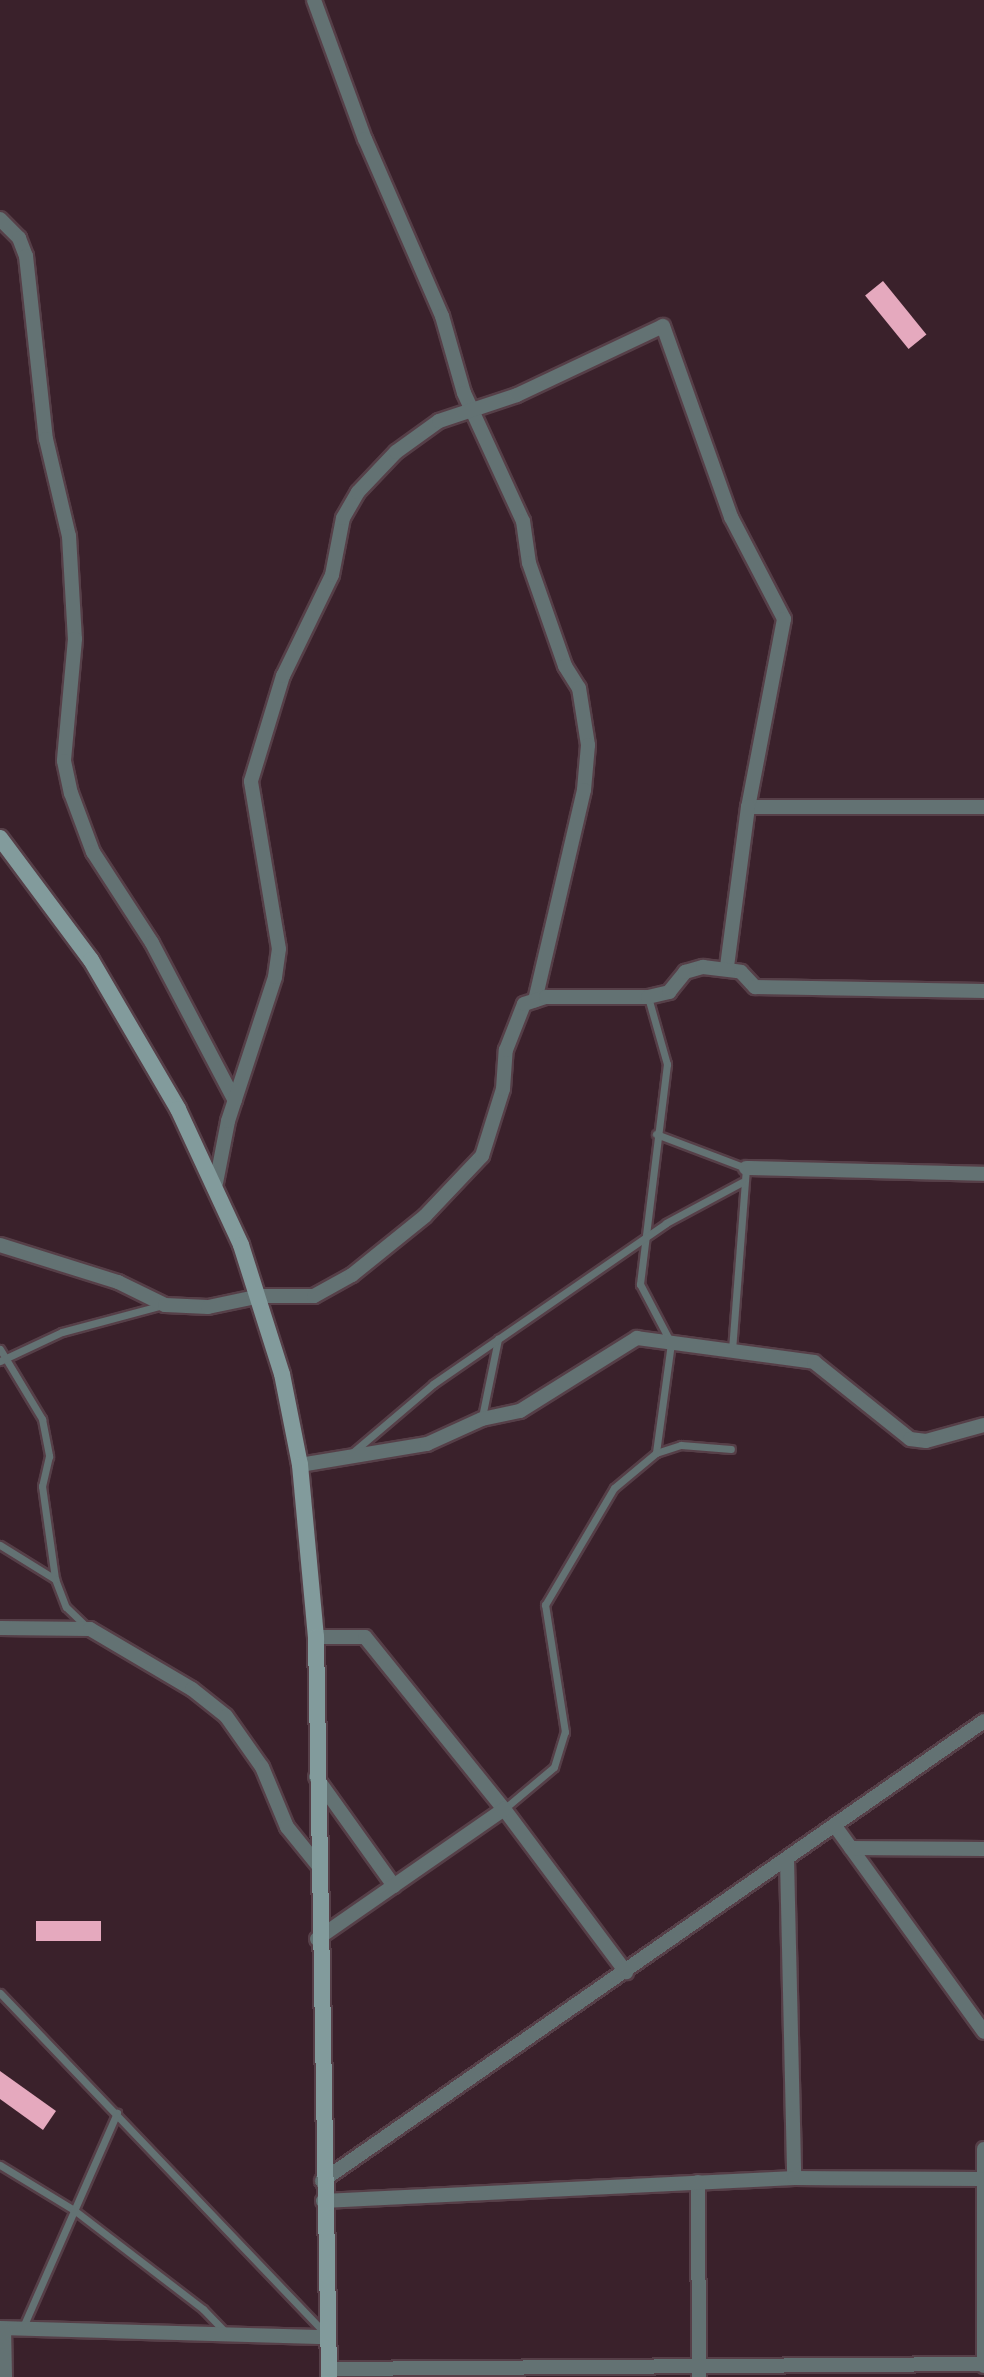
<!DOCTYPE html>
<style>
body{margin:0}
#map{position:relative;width:984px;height:2377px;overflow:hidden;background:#3a212b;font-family:Manrope,sans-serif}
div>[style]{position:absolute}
.building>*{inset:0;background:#e5a9be;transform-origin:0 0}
.roads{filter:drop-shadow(2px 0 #563f48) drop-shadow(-2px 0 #563f48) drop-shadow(0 2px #563f48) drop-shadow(0 -2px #563f48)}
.lane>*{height:7px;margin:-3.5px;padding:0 3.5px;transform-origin:3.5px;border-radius:3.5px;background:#637273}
.street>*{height:14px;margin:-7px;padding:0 7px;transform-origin:7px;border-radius:7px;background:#637273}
.secondary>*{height:16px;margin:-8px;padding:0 8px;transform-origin:8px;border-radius:8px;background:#829b9c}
span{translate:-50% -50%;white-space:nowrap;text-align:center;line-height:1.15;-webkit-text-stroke:8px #301821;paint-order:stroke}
</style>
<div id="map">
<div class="building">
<i style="left:883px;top:281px;width:69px;height:23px;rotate:51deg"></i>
<i style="left:36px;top:1921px;width:65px;height:20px"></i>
<i style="clip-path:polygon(0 2071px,56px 2111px,43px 2130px,0 2099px)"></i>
</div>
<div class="roads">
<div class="lane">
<i style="left:648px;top:997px;width:70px;rotate:74.2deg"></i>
<i style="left:667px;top:1064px;width:222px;rotate:97deg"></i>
<i style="left:640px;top:1284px;width:67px;rotate:62.3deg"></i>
<i style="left:671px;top:1343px;width:111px;rotate:97.8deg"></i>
<i style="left:656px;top:1134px;width:96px;rotate:20.7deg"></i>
<i style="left:746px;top:1168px;width:184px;rotate:94.4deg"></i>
<i style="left:0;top:1349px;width:82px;rotate:59deg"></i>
<i style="left:42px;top:1419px;width:38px;rotate:79deg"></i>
<i style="left:49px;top:1456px;width:31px;rotate:103deg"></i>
<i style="left:42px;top:1486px;width:94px;rotate:82deg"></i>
<i style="left:55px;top:1579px;width:30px;rotate:69deg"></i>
<i style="left:66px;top:1607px;width:30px;rotate:44deg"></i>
<i style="left:0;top:1361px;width:68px;rotate:-25.1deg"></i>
<i style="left:62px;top:1332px;width:105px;rotate:-15deg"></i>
<i style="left:482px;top:1417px;width:80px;rotate:-78.4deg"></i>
<i style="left:352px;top:1453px;width:106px;rotate:-40.4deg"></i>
<i style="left:433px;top:1384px;width:283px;rotate:-34.6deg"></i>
<i style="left:666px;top:1223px;width:86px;rotate:-28.3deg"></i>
<i style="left:0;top:1545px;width:65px;rotate:31.7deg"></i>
<i style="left:504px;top:1809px;width:65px;rotate:-40deg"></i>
<i style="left:554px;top:1767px;width:37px;rotate:-73deg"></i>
<i style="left:565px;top:1732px;width:129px;rotate:-98.9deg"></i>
<i style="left:545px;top:1605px;width:136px;rotate:-59.5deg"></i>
<i style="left:614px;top:1488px;width:55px;rotate:-39.8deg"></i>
<i style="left:656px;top:1453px;width:26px;rotate:-18deg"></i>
<i style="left:681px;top:1445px;width:50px;rotate:4.6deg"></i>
<i style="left:0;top:1993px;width:469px;rotate:46.3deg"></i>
<i style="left:0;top:2165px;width:87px;rotate:31.3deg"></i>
<i style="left:74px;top:2210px;width:163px;rotate:37.5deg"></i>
<i style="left:203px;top:2309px;width:32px;rotate:46deg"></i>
<i style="left:23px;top:2327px;width:234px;rotate:-66.3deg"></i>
</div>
<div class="street">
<i style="left:314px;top:0;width:148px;rotate:69.9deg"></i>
<i style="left:365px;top:139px;width:193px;rotate:66.5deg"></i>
<i style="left:442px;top:316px;width:80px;rotate:74.1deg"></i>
<i style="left:464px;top:393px;width:141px;rotate:65.3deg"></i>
<i style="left:523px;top:521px;width:42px;rotate:81.9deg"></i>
<i style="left:529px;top:563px;width:109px;rotate:70.7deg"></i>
<i style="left:565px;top:666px;width:26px;rotate:58deg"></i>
<i style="left:579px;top:688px;width:58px;rotate:81deg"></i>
<i style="left:588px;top:745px;width:45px;rotate:95.1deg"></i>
<i style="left:584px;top:790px;width:216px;rotate:103.1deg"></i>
<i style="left:0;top:219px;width:27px;rotate:45deg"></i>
<i style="left:19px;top:238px;width:19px;rotate:69deg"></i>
<i style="left:26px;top:256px;width:184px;rotate:83.8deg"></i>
<i style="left:46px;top:439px;width:100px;rotate:76.7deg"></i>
<i style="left:69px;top:536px;width:103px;rotate:86.7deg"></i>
<i style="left:75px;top:639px;width:122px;rotate:95.2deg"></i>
<i style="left:64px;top:761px;width:33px;rotate:78deg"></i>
<i style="left:71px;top:793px;width:63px;rotate:69.6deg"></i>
<i style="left:93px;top:852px;width:108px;rotate:57deg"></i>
<i style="left:152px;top:943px;width:178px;rotate:62.3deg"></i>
<i style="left:748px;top:807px;width:236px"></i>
<i style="left:746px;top:1168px;width:238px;rotate:1.4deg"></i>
<i style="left:216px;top:1183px;width:63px;rotate:-79deg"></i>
<i style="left:228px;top:1121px;width:151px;rotate:-71.9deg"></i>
<i style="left:275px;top:977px;width:28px;rotate:-82deg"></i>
<i style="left:279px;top:949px;width:170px;rotate:-99.5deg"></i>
<i style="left:251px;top:781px;width:110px;rotate:-73.1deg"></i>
<i style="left:283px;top:676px;width:112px;rotate:-64.1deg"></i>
<i style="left:332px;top:575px;width:58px;rotate:-79.1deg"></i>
<i style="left:343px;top:518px;width:30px;rotate:-60deg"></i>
<i style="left:358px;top:492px;width:55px;rotate:-46.5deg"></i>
<i style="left:396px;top:452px;width:53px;rotate:-35.8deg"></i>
<i style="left:439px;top:421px;width:82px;rotate:-18.4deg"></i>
<i style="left:517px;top:395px;width:161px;rotate:-25.3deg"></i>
<i style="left:663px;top:326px;width:203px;rotate:70.4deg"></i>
<i style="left:731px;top:517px;width:115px;rotate:62.5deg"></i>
<i style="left:784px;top:619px;width:191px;rotate:100.8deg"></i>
<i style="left:748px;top:807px;width:161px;rotate:97.5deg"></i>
<i style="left:0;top:1245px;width:124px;rotate:17.4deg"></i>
<i style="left:118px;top:1282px;width:52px;rotate:26.1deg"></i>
<i style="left:165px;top:1305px;width:43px;rotate:2.7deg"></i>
<i style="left:208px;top:1307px;width:53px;rotate:-11.9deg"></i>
<i style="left:260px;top:1296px;width:54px"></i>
<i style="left:314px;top:1296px;width:43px;rotate:-28.9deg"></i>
<i style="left:352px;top:1275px;width:94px;rotate:-38.9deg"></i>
<i style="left:425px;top:1216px;width:83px;rotate:-46.5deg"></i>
<i style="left:482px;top:1156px;width:70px;rotate:-72.6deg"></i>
<i style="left:503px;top:1089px;width:39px;rotate:-86deg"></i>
<i style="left:506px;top:1050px;width:49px;rotate:-68.6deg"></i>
<i style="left:524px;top:1004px;width:23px;rotate:-18deg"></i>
<i style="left:546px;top:997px;width:102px"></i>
<i style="left:648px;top:997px;width:22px;rotate:-13deg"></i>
<i style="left:669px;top:992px;width:26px;rotate:-51deg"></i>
<i style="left:685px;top:972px;width:19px;rotate:-16deg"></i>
<i style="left:703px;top:967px;width:38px;rotate:7deg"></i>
<i style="left:741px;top:972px;width:21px;rotate:47deg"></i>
<i style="left:755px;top:987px;width:229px;rotate:1deg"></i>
<i style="left:300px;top:1465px;width:129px;rotate:-9.4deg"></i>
<i style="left:427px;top:1444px;width:60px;rotate:-24.4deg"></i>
<i style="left:482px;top:1419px;width:39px;rotate:-12deg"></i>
<i style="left:520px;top:1411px;width:138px;rotate:-32deg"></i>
<i style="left:637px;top:1338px;width:179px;rotate:7.7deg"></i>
<i style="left:814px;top:1362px;width:123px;rotate:38.7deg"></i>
<i style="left:910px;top:1439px;width:16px;rotate:7deg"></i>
<i style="left:926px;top:1441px;width:60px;rotate:-15.4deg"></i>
<i style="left:0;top:1628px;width:90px;rotate:0.6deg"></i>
<i style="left:90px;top:1629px;width:118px;rotate:30.5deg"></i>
<i style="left:192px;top:1689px;width:43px;rotate:38.5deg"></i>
<i style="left:226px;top:1716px;width:62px;rotate:54.8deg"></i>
<i style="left:262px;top:1767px;width:65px;rotate:67.4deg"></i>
<i style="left:287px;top:1827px;width:48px;rotate:51deg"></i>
<i style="left:316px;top:1637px;width:49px"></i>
<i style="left:365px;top:1637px;width:221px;rotate:51.1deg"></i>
<i style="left:504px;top:1809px;width:204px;rotate:53.2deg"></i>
<i style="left:316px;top:1777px;width:134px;rotate:54.4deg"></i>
<i style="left:835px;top:1826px;width:254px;rotate:54.1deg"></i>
<i style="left:851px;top:1848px;width:133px;rotate:0.4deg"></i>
<i style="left:787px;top:1859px;width:319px;rotate:88.7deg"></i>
<i style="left:317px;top:1939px;width:228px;rotate:-34.8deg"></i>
<i style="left:984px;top:2149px;width:217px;rotate:90deg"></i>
<i style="left:322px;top:2181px;width:806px;rotate:-34.79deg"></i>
<i style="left:698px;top:2182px;width:195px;rotate:89.7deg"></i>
<i style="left:323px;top:2201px;width:472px;rotate:-2.8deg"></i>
<i style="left:794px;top:2178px;width:188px;rotate:0.3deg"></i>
<i style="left:0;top:2328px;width:328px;rotate:1.6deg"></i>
<i style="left:4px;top:2329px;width:48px;rotate:88.8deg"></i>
<i style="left:329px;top:2369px;width:653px;rotate:-0.44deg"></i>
</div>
<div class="secondary">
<i style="left:0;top:838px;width:152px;rotate:53.3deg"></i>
<i style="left:91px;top:960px;width:173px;rotate:59.7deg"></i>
<i style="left:178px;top:1109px;width:150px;rotate:65.1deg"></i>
<i style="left:241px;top:1245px;width:135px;rotate:72.4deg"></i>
<i style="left:282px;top:1374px;width:93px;rotate:78.8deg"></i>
<i style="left:300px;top:1465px;width:173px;rotate:84.7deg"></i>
<i style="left:316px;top:1637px;width:740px;rotate:88.99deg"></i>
</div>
</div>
</div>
